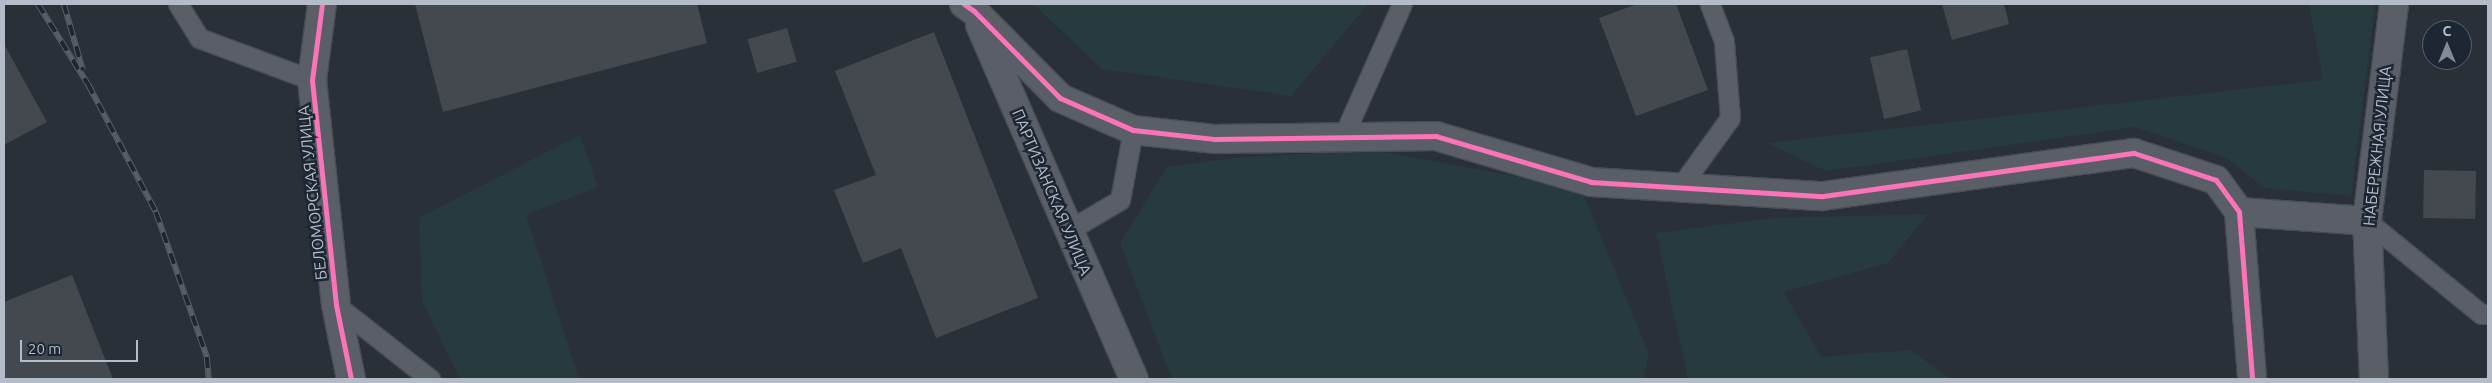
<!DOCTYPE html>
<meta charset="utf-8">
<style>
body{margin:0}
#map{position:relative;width:2492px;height:383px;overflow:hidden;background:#2a3038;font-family:Ubuntu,sans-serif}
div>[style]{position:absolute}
.green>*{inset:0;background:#273a3e}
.building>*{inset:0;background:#444950;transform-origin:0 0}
.roads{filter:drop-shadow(1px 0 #484c53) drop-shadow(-1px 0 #484c53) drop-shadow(0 1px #484c53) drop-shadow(0 -1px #484c53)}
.service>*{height:19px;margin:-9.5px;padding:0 9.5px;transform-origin:9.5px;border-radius:9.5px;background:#5a5e66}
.minor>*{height:28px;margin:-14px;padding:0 14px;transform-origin:14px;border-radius:14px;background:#5a5e66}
.rail>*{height:5.5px;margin-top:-2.75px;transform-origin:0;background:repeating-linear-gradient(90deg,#1d2633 0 11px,#595d64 0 22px);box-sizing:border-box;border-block:1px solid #595d64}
.cycleway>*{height:5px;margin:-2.5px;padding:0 2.5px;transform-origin:2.5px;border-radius:2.5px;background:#fb73b8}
span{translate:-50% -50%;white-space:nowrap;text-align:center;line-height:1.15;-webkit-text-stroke:5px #1d2633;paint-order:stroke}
.street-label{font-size:16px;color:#b4bcc9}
.frame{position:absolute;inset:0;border:5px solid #b4bcc9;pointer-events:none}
.north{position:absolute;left:2422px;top:20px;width:50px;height:50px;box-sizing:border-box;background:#1d2633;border:1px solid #59626f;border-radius:50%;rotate:0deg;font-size:14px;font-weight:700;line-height:20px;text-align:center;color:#b4bcc9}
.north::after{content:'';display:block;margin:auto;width:18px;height:22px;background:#848b96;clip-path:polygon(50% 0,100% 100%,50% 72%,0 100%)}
.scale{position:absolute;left:20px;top:340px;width:118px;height:22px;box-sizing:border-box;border:2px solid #b4bcc9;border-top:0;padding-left:6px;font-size:15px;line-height:18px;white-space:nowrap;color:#b4bcc9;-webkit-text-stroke:4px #1d2633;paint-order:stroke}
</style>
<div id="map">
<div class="green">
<i style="clip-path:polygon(1033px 4px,1368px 4px,1291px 96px,1102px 69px)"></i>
<i style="clip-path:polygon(2309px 4px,2375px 4px,2351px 196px,2264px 188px,2227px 158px,2135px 127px,1826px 171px,1767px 143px,2323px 80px)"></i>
<i style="clip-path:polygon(580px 135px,598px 187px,526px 215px,579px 379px,460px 379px,422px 301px,419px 218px)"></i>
<i style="clip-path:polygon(1372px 150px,1581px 188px,1649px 354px,1643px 379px,1172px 379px,1120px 243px,1167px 167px,1245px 157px)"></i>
<i style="clip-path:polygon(1928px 214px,1888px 263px,1784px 292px,1821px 357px,1911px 350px,1950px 379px,1688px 379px,1656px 233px,1774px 218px)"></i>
</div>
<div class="building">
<i style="clip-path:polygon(415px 4px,697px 4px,707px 43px,443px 112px)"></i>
<i style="clip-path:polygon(1637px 4px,1676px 4px,1708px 90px,1636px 116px,1599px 18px)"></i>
<i style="clip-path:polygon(1942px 4px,2004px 4px,2009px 24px,1952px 40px)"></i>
<i style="left:787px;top:28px;width:35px;height:41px;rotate:74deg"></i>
<i style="clip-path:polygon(934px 32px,1038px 298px,936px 338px,901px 248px,863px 263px,834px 190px,876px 175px,835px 71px)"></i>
<i style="clip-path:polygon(4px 44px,47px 122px,4px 145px)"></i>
<i style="left:1907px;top:49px;width:63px;height:38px;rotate:77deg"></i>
<i style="left:2424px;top:170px;width:52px;height:48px;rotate:1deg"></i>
<i style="clip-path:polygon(72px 275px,113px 379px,4px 379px,4px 302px)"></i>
</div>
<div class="roads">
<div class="service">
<i style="left:178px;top:4px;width:40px;rotate:58deg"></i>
<i style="left:199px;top:38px;width:121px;rotate:20.4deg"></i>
<i style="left:1343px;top:137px;width:145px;rotate:-66.1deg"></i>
<i style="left:1680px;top:187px;width:85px;rotate:-54.1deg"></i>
<i style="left:1730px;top:118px;width:77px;rotate:-94.5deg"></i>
<i style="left:1724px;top:41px;width:40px;rotate:-111deg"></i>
<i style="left:2367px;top:221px;width:147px;rotate:39.2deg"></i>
<i style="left:2481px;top:314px;width:7px"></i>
<i style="left:1069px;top:230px;width:59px;rotate:-30.5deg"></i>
<i style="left:1120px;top:200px;width:71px;rotate:-79.5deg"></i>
<i style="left:336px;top:305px;width:120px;rotate:38.2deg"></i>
</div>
<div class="minor">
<i style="left:322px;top:4px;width:77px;rotate:97.5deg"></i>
<i style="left:312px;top:80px;width:226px;rotate:83.9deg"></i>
<i style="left:336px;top:305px;width:76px;rotate:78.5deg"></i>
<i style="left:964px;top:4px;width:12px;rotate:35deg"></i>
<i style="left:974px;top:11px;width:122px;rotate:45.3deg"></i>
<i style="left:1060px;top:98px;width:80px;rotate:23.7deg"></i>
<i style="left:1133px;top:130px;width:81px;rotate:6.3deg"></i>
<i style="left:1214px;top:139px;width:222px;rotate:-0.8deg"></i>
<i style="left:1436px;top:136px;width:162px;rotate:16.5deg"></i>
<i style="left:1591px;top:182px;width:232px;rotate:3.5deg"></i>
<i style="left:1823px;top:196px;width:314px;rotate:-7.9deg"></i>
<i style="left:2134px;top:153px;width:86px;rotate:18.2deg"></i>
<i style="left:2216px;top:180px;width:39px;rotate:54deg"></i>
<i style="left:2239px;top:212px;width:168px;rotate:85.5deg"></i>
<i style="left:980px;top:25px;width:386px;rotate:66.5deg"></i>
<i style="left:2239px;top:212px;width:128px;rotate:4deg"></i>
<i style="left:2374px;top:379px;width:158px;rotate:-92.5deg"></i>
<i style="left:2367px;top:221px;width:219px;rotate:-82.9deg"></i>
</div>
</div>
<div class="rail">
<i style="left:38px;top:4px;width:94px;rotate:58deg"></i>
<i style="left:88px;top:84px;width:145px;rotate:62deg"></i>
<i style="left:156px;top:212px;width:154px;rotate:70.6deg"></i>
<i style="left:207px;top:357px;width:22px;rotate:85deg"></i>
<i style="left:64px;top:4px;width:69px;rotate:73.9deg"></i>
</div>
<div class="cycleway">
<i style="left:322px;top:4px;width:77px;rotate:97.5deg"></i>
<i style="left:312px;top:80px;width:226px;rotate:83.9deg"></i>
<i style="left:336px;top:305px;width:76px;rotate:78.5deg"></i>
<i style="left:964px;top:4px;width:12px;rotate:35deg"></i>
<i style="left:974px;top:11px;width:122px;rotate:45.3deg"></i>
<i style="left:1060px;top:98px;width:80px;rotate:23.7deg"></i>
<i style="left:1133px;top:130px;width:81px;rotate:6.3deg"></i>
<i style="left:1214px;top:139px;width:222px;rotate:-0.8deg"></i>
<i style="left:1436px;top:136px;width:162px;rotate:16.5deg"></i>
<i style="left:1591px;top:182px;width:232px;rotate:3.5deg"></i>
<i style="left:1823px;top:196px;width:314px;rotate:-7.9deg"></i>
<i style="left:2134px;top:153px;width:86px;rotate:18.2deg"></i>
<i style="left:2216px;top:180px;width:39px;rotate:54deg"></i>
<i style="left:2239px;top:212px;width:168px;rotate:85.5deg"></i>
</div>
<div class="street-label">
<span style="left:2377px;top:146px;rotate:-84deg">НАБЕРЕЖНАЯ УЛИЦА</span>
<span style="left:1052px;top:192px;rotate:67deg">ПАРТИЗАНСКАЯ УЛИЦА</span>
<span style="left:312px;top:193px;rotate:-96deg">БЕЛОМОРСКАЯ УЛИЦА</span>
</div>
<div class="frame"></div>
<div class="north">С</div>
<div class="scale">20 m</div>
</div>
